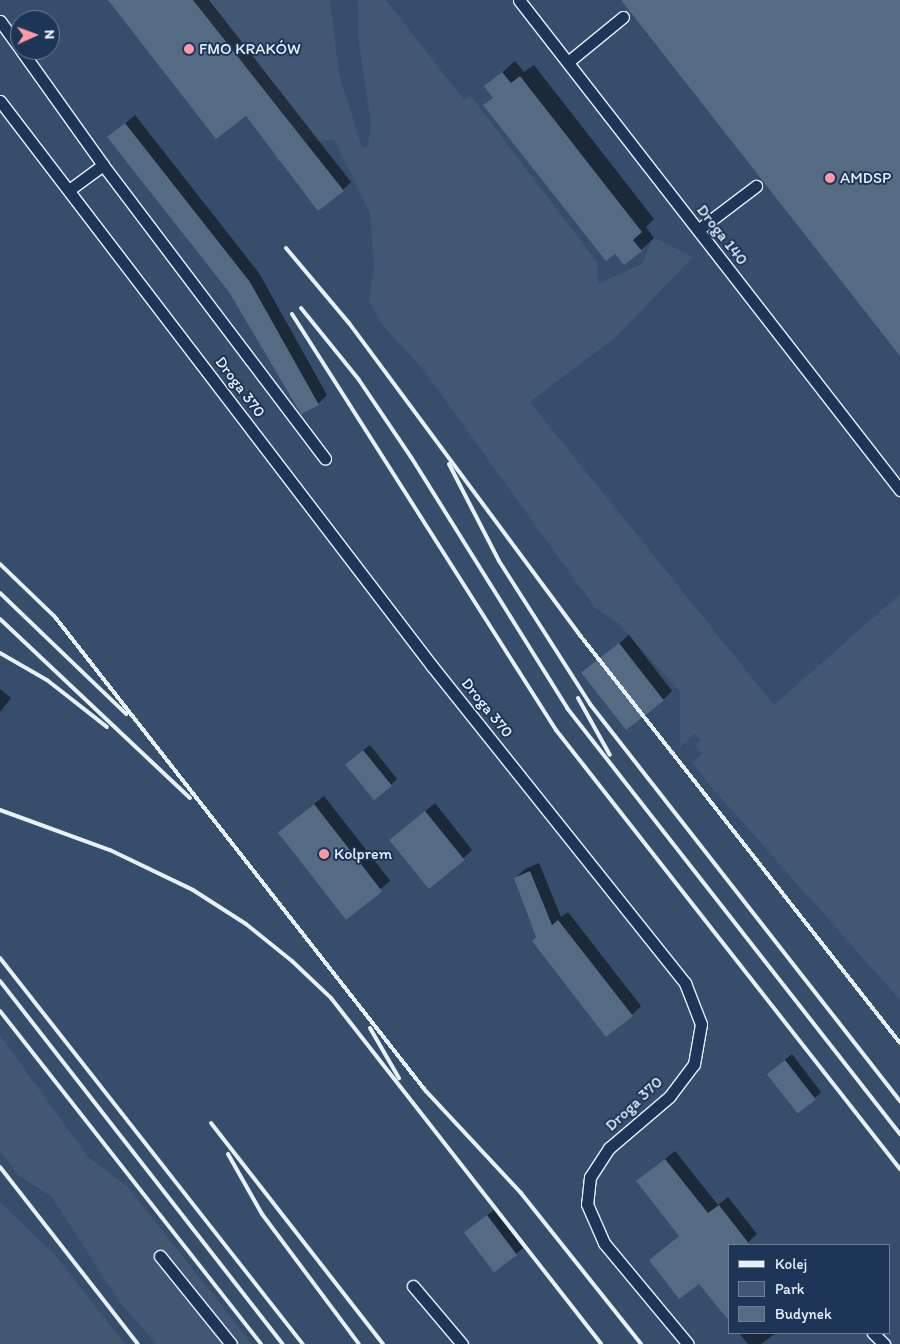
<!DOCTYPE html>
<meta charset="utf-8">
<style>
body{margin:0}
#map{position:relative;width:900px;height:1344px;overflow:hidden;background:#294061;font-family:Itim,sans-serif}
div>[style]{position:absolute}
.built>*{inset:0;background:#364d6b}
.green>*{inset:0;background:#415774}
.shadow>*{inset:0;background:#0007;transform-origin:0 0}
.building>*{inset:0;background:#556a83;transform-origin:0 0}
.roads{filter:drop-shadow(1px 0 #e8f1f8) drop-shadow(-1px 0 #e8f1f8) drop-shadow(0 1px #e8f1f8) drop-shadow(0 -1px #e8f1f8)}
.service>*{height:11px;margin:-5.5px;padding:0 5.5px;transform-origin:5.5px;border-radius:5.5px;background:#1d3557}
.rail>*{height:4px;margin:-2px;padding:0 2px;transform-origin:2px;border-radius:2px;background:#e8f1f8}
.dots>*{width:14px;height:14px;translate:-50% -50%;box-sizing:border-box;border:2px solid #1d3557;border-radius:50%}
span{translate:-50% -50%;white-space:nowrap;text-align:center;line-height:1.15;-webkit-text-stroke:4px #1d3557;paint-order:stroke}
.poi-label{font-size:16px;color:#e8f1f8}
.left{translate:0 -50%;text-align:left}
.street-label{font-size:16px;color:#e8f1f8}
.legend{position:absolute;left:728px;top:1244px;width:162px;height:90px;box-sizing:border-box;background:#1d3557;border:1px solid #6e8097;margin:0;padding:6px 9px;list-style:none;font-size:15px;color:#e8f1f8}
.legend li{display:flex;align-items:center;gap:10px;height:25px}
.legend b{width:25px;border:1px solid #6e8097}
.north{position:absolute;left:10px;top:10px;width:50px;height:50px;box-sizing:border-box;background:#1d3557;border:1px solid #6e8097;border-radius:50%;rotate:88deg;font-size:14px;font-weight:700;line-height:20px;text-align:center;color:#e8f1f8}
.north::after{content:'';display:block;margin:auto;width:18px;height:22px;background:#ff9aa2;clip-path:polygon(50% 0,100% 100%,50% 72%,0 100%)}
</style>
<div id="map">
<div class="built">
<i style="clip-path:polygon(evenodd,0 0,900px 0,900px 1344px,0 1344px,0 0,20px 20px,50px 20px,50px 50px,20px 50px,20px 20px,0 0,729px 1245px,889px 1245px,889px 1333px,729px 1333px,729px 1245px)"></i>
</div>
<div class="green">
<i style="clip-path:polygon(193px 0,330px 0,339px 74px,362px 147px,368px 146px,371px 124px,359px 42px,358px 0,386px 0,464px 100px,470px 95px,597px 262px,598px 284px,642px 264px,653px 237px,693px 257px,616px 337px,530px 402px,774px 705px,900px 594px,900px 1000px,706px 781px,692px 762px,702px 754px,695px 745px,700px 740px,695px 734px,680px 747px,680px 692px,619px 624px,595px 608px,425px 372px,381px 323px,369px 301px,374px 268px,370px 213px,334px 140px,303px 142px,278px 162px,272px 149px,289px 122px)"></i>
<i style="clip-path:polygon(0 1035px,88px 1157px,127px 1186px,252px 1344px,156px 1344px,119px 1301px,51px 1196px,19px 1176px,0 1151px)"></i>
<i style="clip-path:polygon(0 1202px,55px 1255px,125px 1344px,0 1344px)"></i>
</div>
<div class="shadow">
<i style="clip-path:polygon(109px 0,209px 0,351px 182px,343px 190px)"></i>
<i style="clip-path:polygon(515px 61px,524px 72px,534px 65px,654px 219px,646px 227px,654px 238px,641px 250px,485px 105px,494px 97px,486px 87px)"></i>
<i style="clip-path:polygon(135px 115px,259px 273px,327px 395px,318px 404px,109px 137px)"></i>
<i style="clip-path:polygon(629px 635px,672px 691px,663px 700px,583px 673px)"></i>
<i style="clip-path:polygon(0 689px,11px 698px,0 712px)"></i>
<i style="clip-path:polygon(370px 745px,397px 779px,391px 785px,353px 758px)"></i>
<i style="left:324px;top:796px;width:108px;height:58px;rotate:52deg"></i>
<i style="clip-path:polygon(435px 803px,472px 850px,463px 859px,391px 840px)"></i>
<i style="clip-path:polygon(539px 863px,561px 917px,568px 912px,641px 1006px,632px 1015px,538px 937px,515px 878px,525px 869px)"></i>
<i style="clip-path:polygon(792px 1054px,821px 1092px,815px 1098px,769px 1074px)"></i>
<i style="clip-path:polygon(675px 1151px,718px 1205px,728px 1197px,757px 1234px,745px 1245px,729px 1245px,699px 1282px,650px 1260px,680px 1235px,638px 1181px)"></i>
<i style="clip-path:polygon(494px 1210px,523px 1248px,495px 1271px,472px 1227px)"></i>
<i style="clip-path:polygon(739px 1333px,776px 1333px,761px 1344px,748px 1344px)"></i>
</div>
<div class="building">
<i style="clip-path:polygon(108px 0,193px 0,344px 191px,318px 211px,246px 116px,216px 139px)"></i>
<i style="clip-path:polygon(621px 0,900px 0,900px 356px)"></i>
<i style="clip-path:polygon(502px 72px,511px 83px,520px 76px,642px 232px,633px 240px,642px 251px,624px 265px,615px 254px,606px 261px,483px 105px,493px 98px,484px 86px)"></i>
<i style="clip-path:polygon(125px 123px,250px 282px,319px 405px,301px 414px,229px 292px,107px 137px)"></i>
<i style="left:619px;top:643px;width:73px;height:48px;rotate:52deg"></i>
<i style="left:363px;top:750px;width:46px;height:23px;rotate:51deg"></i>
<i style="left:314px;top:804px;width:111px;height:46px;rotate:52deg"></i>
<i style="left:425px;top:811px;width:63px;height:46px;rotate:51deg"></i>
<i style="clip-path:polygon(530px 871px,552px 925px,558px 920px,633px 1016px,606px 1037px,532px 941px,536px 937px,514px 878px)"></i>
<i style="left:785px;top:1060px;width:50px;height:23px;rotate:52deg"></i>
<i style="clip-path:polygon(665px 1159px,708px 1213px,719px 1205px,750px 1245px,729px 1245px,729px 1321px,699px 1284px,679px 1299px,649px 1260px,679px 1236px,636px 1181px)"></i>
<i style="left:487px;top:1215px;width:50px;height:29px;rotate:53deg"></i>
</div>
<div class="roads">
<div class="service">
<i style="left:519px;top:0;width:621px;rotate:52.13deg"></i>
<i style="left:0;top:21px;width:34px;rotate:54deg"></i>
<i style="left:21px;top:50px;width:141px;rotate:54.5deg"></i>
<i style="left:103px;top:165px;width:42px;rotate:143.7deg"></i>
<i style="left:568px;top:62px;width:71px;rotate:-39.3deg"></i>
<i style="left:0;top:101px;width:711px;rotate:52.6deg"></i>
<i style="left:432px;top:666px;width:406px;rotate:51.4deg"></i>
<i style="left:685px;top:983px;width:44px;rotate:68.7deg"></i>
<i style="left:701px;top:1024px;width:41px;rotate:99.9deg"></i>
<i style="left:694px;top:1064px;width:41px;rotate:127.1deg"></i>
<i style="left:669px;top:1097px;width:79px;rotate:139.6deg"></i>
<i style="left:609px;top:1148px;width:35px;rotate:123deg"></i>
<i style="left:590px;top:1177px;width:27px;rotate:96deg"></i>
<i style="left:587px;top:1204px;width:43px;rotate:66.4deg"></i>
<i style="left:604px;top:1243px;width:131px;rotate:50.3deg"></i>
<i style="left:103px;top:165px;width:368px;rotate:52.9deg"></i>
<i style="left:698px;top:230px;width:73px;rotate:-37.2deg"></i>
<i style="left:160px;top:1256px;width:113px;rotate:51.1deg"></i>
<i style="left:413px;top:1286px;width:76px;rotate:49.8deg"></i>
<i style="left:873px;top:1333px;width:16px;rotate:45deg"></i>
</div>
</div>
<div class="rail">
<i style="left:286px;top:248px;width:98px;rotate:50deg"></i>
<i style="left:349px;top:323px;width:387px;rotate:53.5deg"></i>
<i style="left:579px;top:634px;width:520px;rotate:51.87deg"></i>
<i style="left:301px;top:308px;width:92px;rotate:51.1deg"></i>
<i style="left:359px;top:380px;width:93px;rotate:56deg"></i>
<i style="left:411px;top:457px;width:296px;rotate:58.1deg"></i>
<i style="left:567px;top:708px;width:541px;rotate:51.99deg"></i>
<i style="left:292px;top:314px;width:493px;rotate:57.6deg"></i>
<i style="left:556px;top:730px;width:558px;rotate:51.92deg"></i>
<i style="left:449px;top:464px;width:109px;rotate:62.7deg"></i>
<i style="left:499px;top:561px;width:169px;rotate:57.5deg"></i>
<i style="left:590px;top:704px;width:504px;rotate:52.02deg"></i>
<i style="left:0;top:564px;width:76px;rotate:43.9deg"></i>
<i style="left:55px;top:617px;width:601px;rotate:51.97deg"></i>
<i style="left:425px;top:1090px;width:141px;rotate:47deg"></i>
<i style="left:521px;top:1193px;width:193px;rotate:51.5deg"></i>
<i style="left:0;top:593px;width:175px;rotate:43.8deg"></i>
<i style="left:0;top:619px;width:261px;rotate:43.3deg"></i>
<i style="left:0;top:653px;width:54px;rotate:29.9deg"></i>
<i style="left:47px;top:680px;width:76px;rotate:38.1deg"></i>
<i style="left:578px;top:698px;width:65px;rotate:60.7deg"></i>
<i style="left:0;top:810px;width:117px;rotate:20deg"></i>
<i style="left:110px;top:850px;width:92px;rotate:25.7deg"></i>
<i style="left:193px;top:890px;width:63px;rotate:32.7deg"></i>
<i style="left:246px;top:924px;width:59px;rotate:38.8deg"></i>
<i style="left:292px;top:961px;width:54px;rotate:43.5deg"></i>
<i style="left:331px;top:998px;width:439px;rotate:52deg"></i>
<i style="left:0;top:958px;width:491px;rotate:51.9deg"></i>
<i style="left:0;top:981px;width:460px;rotate:52.1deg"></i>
<i style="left:0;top:1011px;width:423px;rotate:51.9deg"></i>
<i style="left:370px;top:1028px;width:58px;rotate:59.9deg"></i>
<i style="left:211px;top:1123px;width:280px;rotate:52.1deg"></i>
<i style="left:228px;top:1154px;width:69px;rotate:60.5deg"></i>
<i style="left:262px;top:1214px;width:162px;rotate:53.3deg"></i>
<i style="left:0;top:1167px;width:224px;rotate:52.1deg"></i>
</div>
<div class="dots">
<i style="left:189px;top:49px;background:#ff9aa2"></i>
<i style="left:830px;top:178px;background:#ff9aa2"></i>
<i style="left:324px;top:854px;background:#ff9aa2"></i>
</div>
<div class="poi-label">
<span class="left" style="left:199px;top:49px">FMO KRAKÓW</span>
<span class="left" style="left:840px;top:178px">AMDSP</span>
<span class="left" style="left:334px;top:854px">Kolprem</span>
</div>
<div class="street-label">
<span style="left:722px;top:235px;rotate:52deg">Droga 140</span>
<span style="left:240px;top:387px;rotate:53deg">Droga 370</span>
<span style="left:487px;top:708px;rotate:51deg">Droga 370</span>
<span style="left:634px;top:1104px;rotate:-43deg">Droga 370</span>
</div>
<ul class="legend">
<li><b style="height:6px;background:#e8f1f8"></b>Kolej</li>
<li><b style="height:14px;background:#415774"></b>Park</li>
<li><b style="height:14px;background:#556a83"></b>Budynek</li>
</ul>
<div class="north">N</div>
</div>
